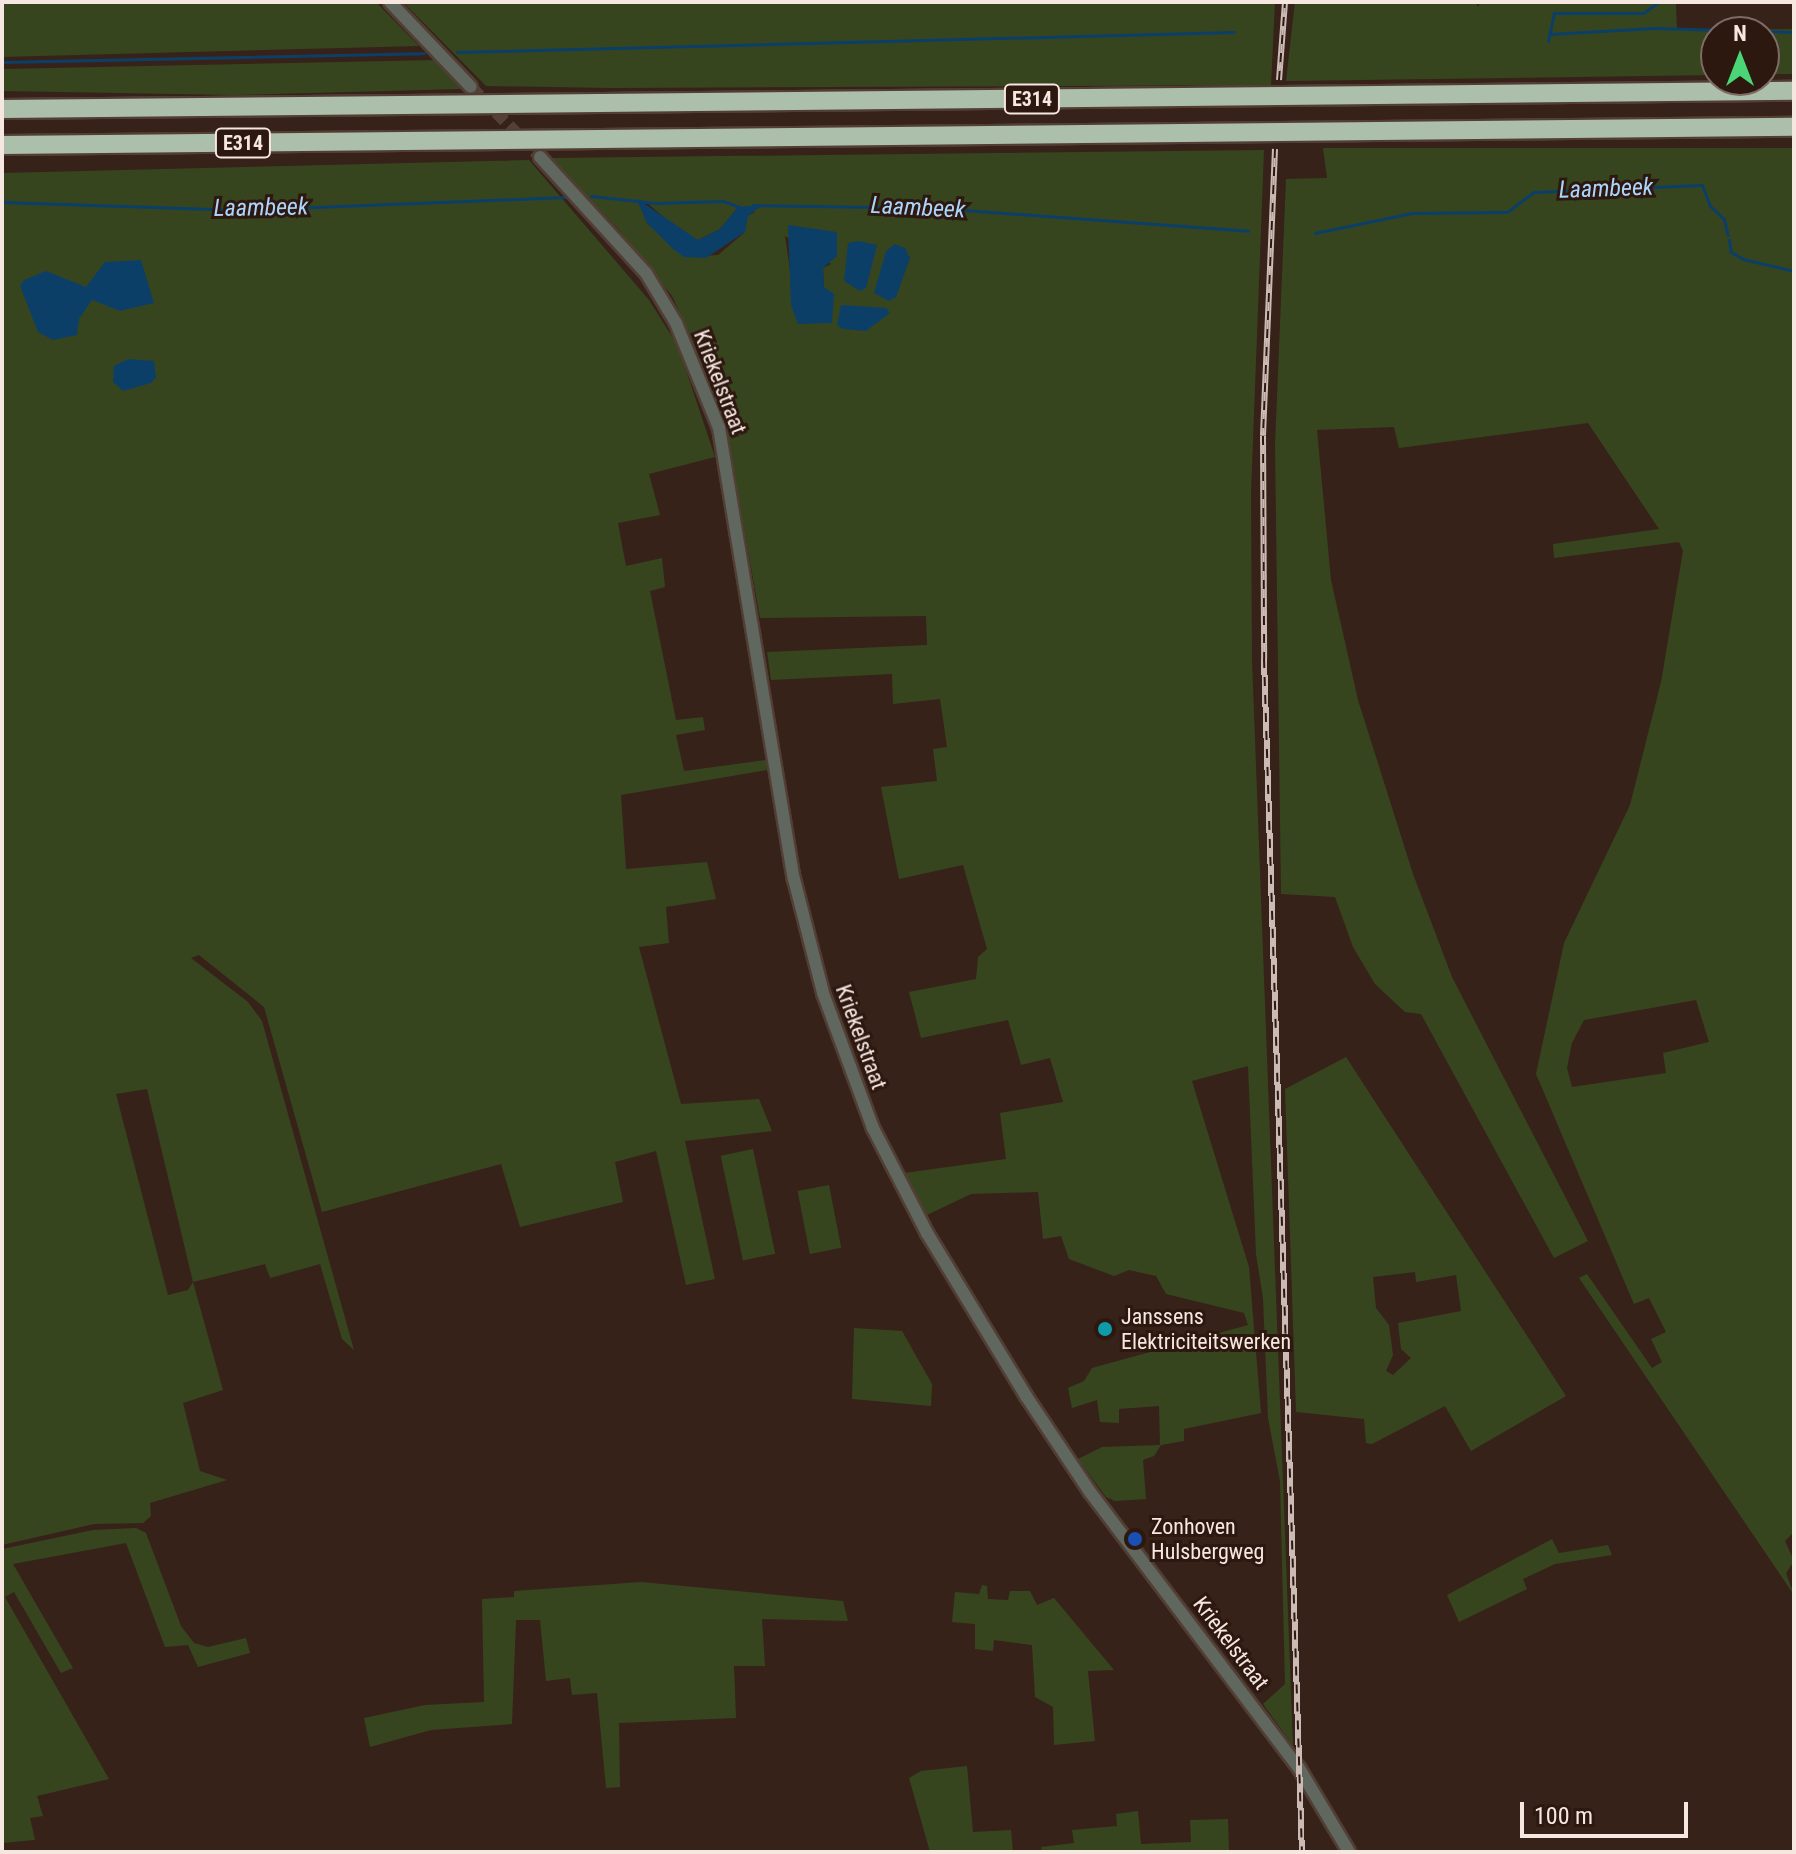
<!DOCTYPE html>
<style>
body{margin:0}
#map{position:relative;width:1796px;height:1854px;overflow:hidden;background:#372219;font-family:"Roboto Condensed",sans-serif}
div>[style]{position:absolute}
.green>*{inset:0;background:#37451f;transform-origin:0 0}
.water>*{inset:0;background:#0c3f68}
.stream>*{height:3px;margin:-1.5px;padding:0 1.5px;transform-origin:1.5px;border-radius:1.5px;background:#0c3f68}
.tertiary-tunnel>*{height:12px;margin-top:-6px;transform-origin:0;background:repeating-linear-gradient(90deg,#544037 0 12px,transparent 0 18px)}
.roads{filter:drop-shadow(2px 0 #523e35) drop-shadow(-2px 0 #523e35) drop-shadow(0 2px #523e35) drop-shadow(0 -2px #523e35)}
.tertiary>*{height:12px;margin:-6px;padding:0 6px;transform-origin:6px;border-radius:6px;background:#5f675e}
.motorway>*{height:18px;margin:-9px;padding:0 9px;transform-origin:9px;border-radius:9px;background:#acbfaa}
.rail>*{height:6px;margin-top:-3px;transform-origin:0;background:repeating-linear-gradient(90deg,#2d1810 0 9px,#cbbbb4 0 18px);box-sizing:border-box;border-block:2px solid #cbbbb4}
.dots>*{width:22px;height:22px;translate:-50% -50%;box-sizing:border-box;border:4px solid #2d1810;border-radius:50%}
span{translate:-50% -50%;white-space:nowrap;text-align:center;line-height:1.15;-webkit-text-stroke:6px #2d1810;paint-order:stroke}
.shield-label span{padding:2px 6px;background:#2d1810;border:2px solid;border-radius:6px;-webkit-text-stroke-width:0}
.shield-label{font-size:20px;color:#f6e7e1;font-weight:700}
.street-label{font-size:22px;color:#f6e7e1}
.poi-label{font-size:22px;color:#f6e7e1}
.left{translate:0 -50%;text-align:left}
.water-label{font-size:24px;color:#acd5fd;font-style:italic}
.frame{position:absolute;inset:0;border:4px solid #f6e7e1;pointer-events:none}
.north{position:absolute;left:1700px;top:16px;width:80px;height:80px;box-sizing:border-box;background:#2d1810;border:2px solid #7d6b64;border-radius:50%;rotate:0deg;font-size:22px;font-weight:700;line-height:32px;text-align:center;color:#f6e7e1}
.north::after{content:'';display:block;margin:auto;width:28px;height:36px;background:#4ad677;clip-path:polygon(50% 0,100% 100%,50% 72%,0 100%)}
.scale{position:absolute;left:1520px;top:1802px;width:168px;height:36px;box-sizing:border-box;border:4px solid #f6e7e1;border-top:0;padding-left:10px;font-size:24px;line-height:28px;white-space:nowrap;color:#f6e7e1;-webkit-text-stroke:6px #2d1810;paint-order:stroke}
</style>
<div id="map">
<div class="green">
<i style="clip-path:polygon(2px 2px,376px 2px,419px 46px,2px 57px)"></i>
<i style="clip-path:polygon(403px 2px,1275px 2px,1271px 85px,613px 88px,486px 86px)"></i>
<i style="clip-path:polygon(1295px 2px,1477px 2px,1477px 7px,1482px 2px,1676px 2px,1677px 30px,1794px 29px,1794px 74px,1764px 74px,1764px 32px,1716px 32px,1716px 75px,1286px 81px)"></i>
<i style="clip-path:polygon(438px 60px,461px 89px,234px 95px,2px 91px,2px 69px)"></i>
<i style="clip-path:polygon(evenodd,1323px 148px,1794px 148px,1794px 1532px,1785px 1541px,1794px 1561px,1786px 1573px,1794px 1595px,1579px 1278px,1587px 1274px,1652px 1368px,1662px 1362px,1651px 1339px,1666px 1332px,1649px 1298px,1634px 1304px,1536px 1074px,1564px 943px,1630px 805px,1661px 682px,1683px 551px,1679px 542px,1554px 558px,1553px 544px,1659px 529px,1588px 423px,1399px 448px,1394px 427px,1317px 430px,1331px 580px,1358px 700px,1413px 874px,1452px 977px,1588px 1241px,1554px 1258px,1421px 1014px,1405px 1012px,1375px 984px,1353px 947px,1335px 897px,1281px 894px,1275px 445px,1286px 179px,1327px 178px,1323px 148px,1696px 1000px,1709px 1042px,1663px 1053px,1666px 1073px,1572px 1087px,1567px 1068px,1572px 1043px,1584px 1020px,1696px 1000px)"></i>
<i style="clip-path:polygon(evenodd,1264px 150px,1251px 493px,1252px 660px,1293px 1746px,1263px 1704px,1285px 1684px,1280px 1481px,1268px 1418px,1263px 1298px,1256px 1254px,1248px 1066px,1192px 1081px,1249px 1267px,1261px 1413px,1184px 1429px,1184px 1441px,1161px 1445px,1154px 1456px,1143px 1460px,1146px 1499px,1115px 1501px,1106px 1497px,1078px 1459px,1102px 1447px,1160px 1445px,1159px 1406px,1119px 1409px,1119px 1423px,1100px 1422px,1097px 1400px,1072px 1408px,1068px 1388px,1084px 1381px,1092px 1368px,1248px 1325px,1244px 1313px,1166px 1294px,1156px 1276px,1129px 1270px,1114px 1276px,1069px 1259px,1061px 1236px,1043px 1239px,1038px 1192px,971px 1194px,927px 1215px,904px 1173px,1006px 1159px,1000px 1113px,1063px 1102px,1050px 1058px,1021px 1065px,1008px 1020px,921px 1038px,909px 992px,976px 979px,978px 957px,987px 949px,963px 865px,899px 879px,881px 787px,937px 781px,933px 749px,947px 747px,940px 699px,893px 704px,892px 674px,771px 680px,767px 652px,927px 645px,926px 616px,760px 618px,721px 400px,672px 296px,619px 230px,551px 158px,1264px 150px,645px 201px,687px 237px,698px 240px,720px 229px,738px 207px,755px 212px,747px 216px,745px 232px,718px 255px,684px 257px,647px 223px,640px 205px,645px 201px,1264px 150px,785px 236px,831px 264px,823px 268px,824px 287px,798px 324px,785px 236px)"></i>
<i style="clip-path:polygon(evenodd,529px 160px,649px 300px,678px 346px,715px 457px,649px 474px,660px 515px,618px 523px,626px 566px,662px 558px,665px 587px,650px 591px,676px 720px,703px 717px,705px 730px,676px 735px,684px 771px,766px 760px,767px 770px,621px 795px,626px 869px,707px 862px,716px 899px,666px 907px,669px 943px,639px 947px,681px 1104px,759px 1099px,772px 1131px,685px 1141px,715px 1279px,686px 1285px,656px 1151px,615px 1162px,623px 1202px,520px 1227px,501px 1164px,322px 1212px,264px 1007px,199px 955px,191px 958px,248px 1002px,262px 1021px,354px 1350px,342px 1339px,320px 1264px,270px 1278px,265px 1264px,193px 1282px,223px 1390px,183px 1403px,200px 1471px,227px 1480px,150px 1503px,151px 1516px,143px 1523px,94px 1524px,2px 1545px,2px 173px,529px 160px,147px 1089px,193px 1282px,188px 1290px,168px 1295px,116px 1094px,147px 1089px)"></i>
<i style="clip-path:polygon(evenodd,1346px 1057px,1566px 1396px,1471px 1451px,1445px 1406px,1372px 1444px,1366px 1443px,1364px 1419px,1296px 1412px,1285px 1089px,1346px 1057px,1415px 1272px,1416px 1282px,1456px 1275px,1461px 1311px,1398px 1323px,1401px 1349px,1411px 1358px,1393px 1375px,1386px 1371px,1393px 1355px,1389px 1325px,1376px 1308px,1373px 1277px,1415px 1272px)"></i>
<i style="left:753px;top:1149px;width:107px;height:33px;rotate:78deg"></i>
<i style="left:829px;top:1185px;width:64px;height:32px;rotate:79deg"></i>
<i style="clip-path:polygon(854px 1328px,902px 1331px,932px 1384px,931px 1406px,852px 1399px)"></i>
<i style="clip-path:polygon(136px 1528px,146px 1533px,181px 1626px,194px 1643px,208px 1647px,246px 1638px,250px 1653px,198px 1667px,188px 1645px,165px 1647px,126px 1543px,13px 1564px,73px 1668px,61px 1673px,14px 1592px,5px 1597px,109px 1779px,37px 1796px,43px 1816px,30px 1818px,35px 1840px,2px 1843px,2px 1549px,93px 1530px)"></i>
<i style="clip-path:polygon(1552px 1539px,1559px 1553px,1608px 1545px,1612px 1555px,1555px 1564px,1523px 1579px,1527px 1589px,1459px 1622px,1447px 1595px)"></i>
<i style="clip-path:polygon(641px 1582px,843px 1601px,848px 1621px,762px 1619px,765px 1666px,734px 1666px,736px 1718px,619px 1723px,620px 1787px,606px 1788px,597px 1693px,572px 1695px,570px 1678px,546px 1681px,540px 1620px,516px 1620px,512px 1724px,431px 1730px,370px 1747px,364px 1718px,425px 1705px,484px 1702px,482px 1599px,514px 1597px,514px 1591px)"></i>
<i style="clip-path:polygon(982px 1585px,987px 1586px,988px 1599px,1008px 1600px,1010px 1591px,1030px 1591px,1037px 1605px,1054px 1598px,1114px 1670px,1088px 1671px,1095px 1741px,1054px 1745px,1053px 1707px,1035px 1697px,1032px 1645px,994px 1640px,993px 1651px,975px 1649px,975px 1624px,952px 1622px,955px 1592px,979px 1594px)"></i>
<i style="clip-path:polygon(967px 1766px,973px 1832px,1011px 1830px,1013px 1852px,930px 1852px,909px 1778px,921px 1771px)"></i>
<i style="clip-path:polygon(1138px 1811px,1141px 1844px,1191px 1842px,1190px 1820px,1228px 1819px,1229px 1852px,1042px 1852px,1041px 1847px,1074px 1843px,1072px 1830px,1117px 1826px,1116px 1814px)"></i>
</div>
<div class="water">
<i style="clip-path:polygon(636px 198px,698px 240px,720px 229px,738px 207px,762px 205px,748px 216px,745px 232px,706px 258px,684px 257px,673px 249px,647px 223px)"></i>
<i style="clip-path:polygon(788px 225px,837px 232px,837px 256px,823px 268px,824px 287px,834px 294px,832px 323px,798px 324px,791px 305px)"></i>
<i style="clip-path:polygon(859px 241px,877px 245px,866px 288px,860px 291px,844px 281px,848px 243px)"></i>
<i style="clip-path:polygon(895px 244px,905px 248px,910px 258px,896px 297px,889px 301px,874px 293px,886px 251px)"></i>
<i style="clip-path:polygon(141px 260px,154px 303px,120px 311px,92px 300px,79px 319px,77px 335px,53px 340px,38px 332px,20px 286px,24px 280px,46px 271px,86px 287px,105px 262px)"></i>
<i style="clip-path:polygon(841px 305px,886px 308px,890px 313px,866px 331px,843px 329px,837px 325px)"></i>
<i style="clip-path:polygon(128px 359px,154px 361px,156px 377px,151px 383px,123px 391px,113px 382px,114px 366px)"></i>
</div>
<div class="stream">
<i style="left:1549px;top:34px;width:106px;rotate:-3.2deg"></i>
<i style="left:1655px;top:28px;width:139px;rotate:1.6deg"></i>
<i style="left:1548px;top:41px;width:29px;rotate:-78deg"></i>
<i style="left:1554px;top:13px;width:89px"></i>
<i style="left:1643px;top:13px;width:19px;rotate:-35deg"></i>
<i style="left:457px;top:52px;width:777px;rotate:-1.47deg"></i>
<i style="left:2px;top:62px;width:422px;rotate:-1.2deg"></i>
<i style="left:591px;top:196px;width:65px;rotate:6.1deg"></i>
<i style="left:656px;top:203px;width:67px;rotate:-1.7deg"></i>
<i style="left:723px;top:201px;width:20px;rotate:20deg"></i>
<i style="left:2px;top:202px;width:241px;rotate:1.9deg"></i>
<i style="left:243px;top:210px;width:324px;rotate:-2.3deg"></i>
<i style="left:753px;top:205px;width:184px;rotate:0.9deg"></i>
<i style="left:937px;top:208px;width:312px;rotate:4.2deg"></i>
<i style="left:1315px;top:233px;width:99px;rotate:-11.7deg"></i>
<i style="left:1412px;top:213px;width:95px;rotate:-0.6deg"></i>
<i style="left:1507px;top:212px;width:34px;rotate:-37deg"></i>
<i style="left:1534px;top:192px;width:168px;rotate:-2.4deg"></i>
<i style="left:1702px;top:185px;width:22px;rotate:69deg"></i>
<i style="left:1710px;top:206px;width:19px;rotate:43deg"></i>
<i style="left:1724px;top:219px;width:17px;rotate:77deg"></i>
<i style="left:1729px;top:240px;width:12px;rotate:81deg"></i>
<i style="left:1731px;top:252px;width:14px;rotate:30deg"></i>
<i style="left:1743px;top:259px;width:52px;rotate:13.2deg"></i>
</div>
<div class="tertiary-tunnel">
<i style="left:471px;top:87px;width:98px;rotate:45.4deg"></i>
</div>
<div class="roads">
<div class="tertiary">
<i style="left:390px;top:2px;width:117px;rotate:46.4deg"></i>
<i style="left:540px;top:157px;width:157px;rotate:47.6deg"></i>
<i style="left:646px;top:273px;width:58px;rotate:59deg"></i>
<i style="left:676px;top:323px;width:113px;rotate:67.7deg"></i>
<i style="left:719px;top:428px;width:457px;rotate:80.6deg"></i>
<i style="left:794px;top:879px;width:118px;rotate:75.7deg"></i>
<i style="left:823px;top:993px;width:144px;rotate:69.7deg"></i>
<i style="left:873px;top:1128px;width:118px;rotate:62.8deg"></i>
<i style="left:927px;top:1233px;width:191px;rotate:58.7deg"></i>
<i style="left:1026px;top:1396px;width:115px;rotate:56.3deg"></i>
<i style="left:1090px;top:1492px;width:346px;rotate:52.9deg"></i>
<i style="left:1299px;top:1768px;width:98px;rotate:59.2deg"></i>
</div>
<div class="motorway">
<i style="left:2px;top:109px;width:1792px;rotate:-0.58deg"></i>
<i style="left:2px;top:145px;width:1792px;rotate:-0.58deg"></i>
</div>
</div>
<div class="rail">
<i style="left:1279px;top:80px;width:78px;rotate:-85.6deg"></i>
<i style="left:1275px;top:149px;width:287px;rotate:92.4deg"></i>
<i style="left:1263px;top:436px;width:223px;rotate:89.7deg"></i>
<i style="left:1264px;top:659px;width:1194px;rotate:88.18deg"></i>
</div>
<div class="dots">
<i style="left:1105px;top:1329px;background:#0f9aa8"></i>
<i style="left:1135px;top:1539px;background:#1a4fb4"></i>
</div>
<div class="shield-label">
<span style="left:1032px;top:99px">E314</span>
<span style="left:243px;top:143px">E314</span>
</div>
<div class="street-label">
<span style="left:720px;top:382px;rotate:69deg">Kriekelstraat</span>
<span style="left:861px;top:1037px;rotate:70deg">Kriekelstraat</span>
<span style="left:1231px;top:1643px;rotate:53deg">Kriekelstraat</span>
</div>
<div class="poi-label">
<span class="left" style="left:1121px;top:1329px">Janssens<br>Elektriciteitswerken</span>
<span class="left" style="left:1151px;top:1539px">Zonhoven<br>Hulsbergweg</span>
</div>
<div class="water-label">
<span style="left:1606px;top:189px;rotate:-2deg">Laambeek</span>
<span style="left:261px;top:208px;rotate:-1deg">Laambeek</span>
<span style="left:918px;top:208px;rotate:3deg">Laambeek</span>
</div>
<div class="frame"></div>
<div class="north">N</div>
<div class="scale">100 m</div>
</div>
